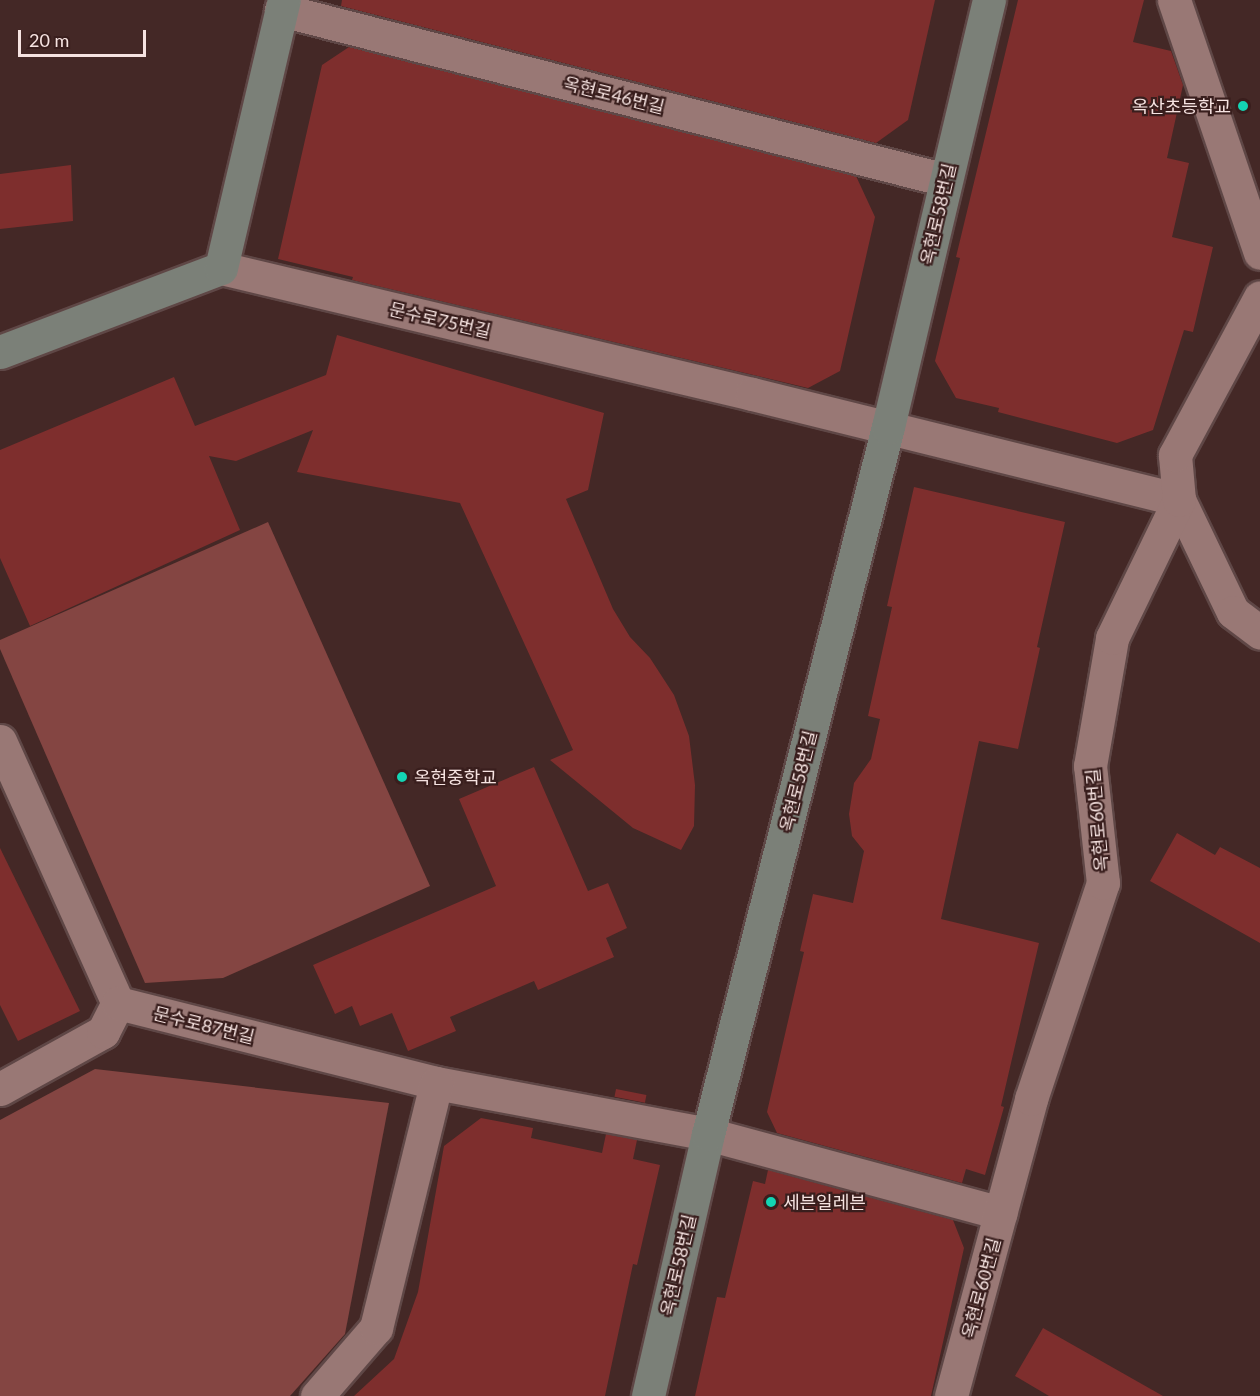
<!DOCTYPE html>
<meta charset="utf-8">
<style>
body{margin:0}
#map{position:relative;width:1260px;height:1396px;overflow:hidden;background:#442826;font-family:Lato,"Noto Sans KR",sans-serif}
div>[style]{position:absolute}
.green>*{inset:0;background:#844542}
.building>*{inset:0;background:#7e2e2d;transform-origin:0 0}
.roads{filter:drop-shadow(2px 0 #5f4746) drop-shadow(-2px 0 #5f4746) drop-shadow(0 2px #5f4746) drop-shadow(0 -2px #5f4746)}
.minor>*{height:33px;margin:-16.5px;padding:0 16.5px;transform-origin:16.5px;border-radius:16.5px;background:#997875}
.secondary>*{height:33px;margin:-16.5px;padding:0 16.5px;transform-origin:16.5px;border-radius:16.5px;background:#7b8078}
.dots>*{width:16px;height:16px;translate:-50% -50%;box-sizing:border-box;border:3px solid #391e1d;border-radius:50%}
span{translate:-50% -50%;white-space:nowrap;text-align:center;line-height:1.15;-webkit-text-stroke:4.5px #391e1d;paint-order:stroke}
.street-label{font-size:18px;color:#f6e3e1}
.poi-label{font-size:18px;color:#f6e3e1}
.right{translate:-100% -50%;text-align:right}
.left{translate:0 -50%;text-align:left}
.scale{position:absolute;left:18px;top:30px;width:128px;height:27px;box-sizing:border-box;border:3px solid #f6e3e1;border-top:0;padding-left:8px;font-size:18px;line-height:21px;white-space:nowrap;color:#f6e3e1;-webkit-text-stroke:4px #391e1d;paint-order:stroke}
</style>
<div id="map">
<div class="green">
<i style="clip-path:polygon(268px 522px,430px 886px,223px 978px,145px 983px,0 649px,0 640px)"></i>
<i style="clip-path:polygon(95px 1069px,389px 1103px,345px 1334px,290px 1396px,0 1396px,0 1120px)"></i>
</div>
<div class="building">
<i style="clip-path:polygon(342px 0,935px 0,908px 120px,876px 143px,341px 6px)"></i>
<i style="clip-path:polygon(1018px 0,1144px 0,1133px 42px,1171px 51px,1183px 85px,1167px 158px,1189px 163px,1172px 237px,1213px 247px,1193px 332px,1184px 330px,1153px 430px,1117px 443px,998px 412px,999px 408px,956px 398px,935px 361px,960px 258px,956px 257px)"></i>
<i style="clip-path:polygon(349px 47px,856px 176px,875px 217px,840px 371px,808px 388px,352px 280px,353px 277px,278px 259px,322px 65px)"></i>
<i style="clip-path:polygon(71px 165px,73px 221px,0 229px,0 174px)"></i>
<i style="clip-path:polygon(337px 335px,604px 413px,588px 490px,566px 499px,613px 609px,630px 637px,650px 658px,674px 695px,689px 736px,695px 785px,694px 826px,681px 850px,633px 828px,550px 760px,573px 750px,460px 503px,297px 472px,313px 430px,236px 461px,209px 456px,240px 530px,30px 626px,0 558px,0 450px,174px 377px,195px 426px,326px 375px)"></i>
<i style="clip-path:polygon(914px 487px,1065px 522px,1037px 647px,1040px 648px,1018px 749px,979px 741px,941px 919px,1039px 943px,1001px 1106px,1004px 1107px,985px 1175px,966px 1169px,962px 1183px,777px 1133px,767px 1112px,804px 952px,800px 951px,813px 894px,853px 903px,864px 851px,852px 836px,849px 814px,854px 783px,871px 759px,880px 719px,868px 716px,892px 607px,887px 606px)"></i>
<i style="clip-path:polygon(534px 767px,588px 891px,608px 883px,627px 928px,606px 938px,614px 957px,538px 990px,534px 981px,450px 1017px,456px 1031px,408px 1051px,392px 1013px,360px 1026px,352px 1006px,335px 1014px,313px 965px,496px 886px,459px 799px)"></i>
<i style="clip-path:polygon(1177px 833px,1215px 855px,1220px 847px,1260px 868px,1260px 943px,1150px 881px)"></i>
<i style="clip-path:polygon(0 848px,80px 1011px,18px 1041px,0 1005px)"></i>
<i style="left:616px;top:1089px;width:31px;height:8px;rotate:11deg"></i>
<i style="clip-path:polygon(481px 1118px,533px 1128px,531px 1138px,602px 1153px,606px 1134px,637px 1140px,633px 1159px,660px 1165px,637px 1265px,633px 1264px,605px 1396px,354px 1396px,394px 1359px,418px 1292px,444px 1146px)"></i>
<i style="clip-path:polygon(768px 1170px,953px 1220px,964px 1248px,931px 1396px,695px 1396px,717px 1297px,725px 1298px,753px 1181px,765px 1184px)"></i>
<i style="clip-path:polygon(1043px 1328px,1163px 1396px,1049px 1396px,1015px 1376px)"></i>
</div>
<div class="roads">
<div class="minor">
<i style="left:1174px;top:0;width:267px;rotate:71.2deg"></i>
<i style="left:281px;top:10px;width:686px;rotate:14.34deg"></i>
<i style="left:221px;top:268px;width:546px;rotate:13.35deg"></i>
<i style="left:752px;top:394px;width:440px;rotate:13.9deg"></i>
<i style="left:1179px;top:500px;width:124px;rotate:64.3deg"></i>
<i style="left:1233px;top:612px;width:34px;rotate:37deg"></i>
<i style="left:0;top:741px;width:287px;rotate:65.8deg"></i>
<i style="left:0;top:1089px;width:118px;rotate:-29deg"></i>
<i style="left:103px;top:1032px;width:33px;rotate:-63deg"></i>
<i style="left:118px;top:1003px;width:328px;rotate:14.1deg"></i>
<i style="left:436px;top:1083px;width:277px;rotate:10.6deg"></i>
<i style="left:708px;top:1134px;width:303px;rotate:15.1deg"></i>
<i style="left:317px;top:1396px;width:90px;rotate:-49.1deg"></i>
<i style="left:376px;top:1328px;width:252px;rotate:-76.2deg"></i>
<i style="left:951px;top:1396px;width:308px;rotate:-74.9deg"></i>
<i style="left:1031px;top:1099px;width:228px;rotate:-71.6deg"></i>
<i style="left:1103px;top:883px;width:118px;rotate:-96.3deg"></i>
<i style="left:1090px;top:766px;width:130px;rotate:-80.2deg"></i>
<i style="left:1112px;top:638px;width:153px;rotate:-64.1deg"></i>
<i style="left:1179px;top:500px;width:45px;rotate:-95.1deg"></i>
<i style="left:1175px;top:455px;width:179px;rotate:-61.7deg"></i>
</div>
<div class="secondary">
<i style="left:0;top:352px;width:236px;rotate:-20.8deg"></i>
<i style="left:221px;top:268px;width:275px;rotate:-76.8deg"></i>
<i style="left:648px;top:1396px;width:269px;rotate:-77.1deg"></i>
<i style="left:708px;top:1134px;width:730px;rotate:-75.72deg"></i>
<i style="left:888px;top:427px;width:439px;rotate:-76.7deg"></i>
</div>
</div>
<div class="dots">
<i style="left:1243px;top:106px;background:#13d5b4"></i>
<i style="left:402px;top:777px;background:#13d5b4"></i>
<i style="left:771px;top:1202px;background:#13d5b4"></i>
</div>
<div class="street-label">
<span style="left:614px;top:95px;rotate:14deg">옥현로46번길</span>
<span style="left:938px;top:214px;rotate:-77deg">옥현로58번길</span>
<span style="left:440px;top:320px;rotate:13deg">문수로75번길</span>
<span style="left:798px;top:781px;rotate:-76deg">옥현로58번길</span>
<span style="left:1097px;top:820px;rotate:-95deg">옥현로60번길</span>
<span style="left:204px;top:1025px;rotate:14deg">문수로87번길</span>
<span style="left:678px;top:1265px;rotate:-77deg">옥현로58번길</span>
<span style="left:981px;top:1288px;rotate:-75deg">옥현로60번길</span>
</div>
<div class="poi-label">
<span class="right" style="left:1231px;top:106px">옥산초등학교</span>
<span class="left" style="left:414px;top:777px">옥현중학교</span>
<span class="left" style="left:783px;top:1202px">세븐일레븐</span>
</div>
<div class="scale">20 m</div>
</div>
